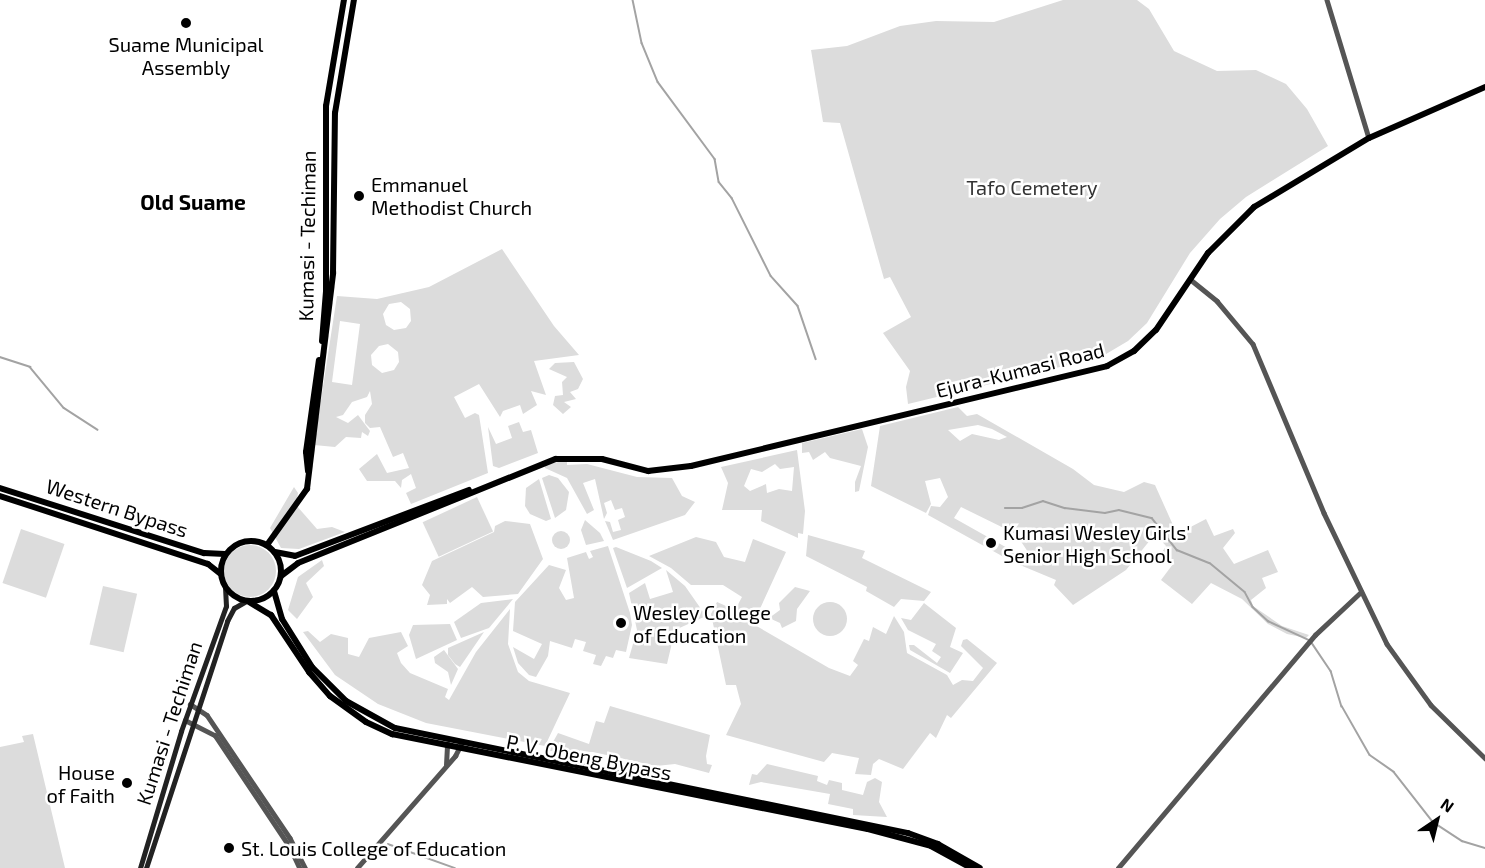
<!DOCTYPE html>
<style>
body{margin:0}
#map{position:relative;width:1485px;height:868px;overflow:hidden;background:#fff;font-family:"Exo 2",sans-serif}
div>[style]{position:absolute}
.green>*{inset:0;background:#dcdcdc;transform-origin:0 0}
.round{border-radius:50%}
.stream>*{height:1.5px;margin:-0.75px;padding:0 0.75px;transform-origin:0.75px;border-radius:0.75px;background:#a3a3a3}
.tertiary>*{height:4.5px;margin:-2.25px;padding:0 2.25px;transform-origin:2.25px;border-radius:2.25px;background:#555}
.secondary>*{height:5px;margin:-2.5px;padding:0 2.5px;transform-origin:2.5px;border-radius:2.5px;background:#222}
.primary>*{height:6px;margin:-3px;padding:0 3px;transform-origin:3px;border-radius:3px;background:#000}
.trunk>*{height:6px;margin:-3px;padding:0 3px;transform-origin:3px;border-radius:3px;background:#000}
.trunk>.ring{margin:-3px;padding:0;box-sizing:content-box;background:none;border:6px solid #000;border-radius:50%}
.dots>*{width:16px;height:16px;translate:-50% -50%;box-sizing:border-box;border:3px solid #fff;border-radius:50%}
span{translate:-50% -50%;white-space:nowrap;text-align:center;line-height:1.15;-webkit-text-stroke:5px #fff;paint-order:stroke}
.poi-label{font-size:20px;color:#000}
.left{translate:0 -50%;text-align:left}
.right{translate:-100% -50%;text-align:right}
.park-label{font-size:20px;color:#333}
.street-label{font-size:20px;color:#000}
.neighbourhood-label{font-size:21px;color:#000;font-weight:700}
.north{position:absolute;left:1407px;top:790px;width:60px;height:60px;-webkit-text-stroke:4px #fff;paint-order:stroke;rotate:35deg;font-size:16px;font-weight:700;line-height:24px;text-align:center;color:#000}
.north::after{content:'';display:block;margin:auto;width:21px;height:27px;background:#000;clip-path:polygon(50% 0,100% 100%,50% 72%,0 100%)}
</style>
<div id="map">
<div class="green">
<i style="clip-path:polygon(1063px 0,1137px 0,1149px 9px,1174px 51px,1217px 71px,1256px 70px,1286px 84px,1307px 109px,1328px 146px,1246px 197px,1220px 219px,1190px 253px,1147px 323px,1128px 341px,1101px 357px,908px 404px,906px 387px,910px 371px,883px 333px,911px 317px,890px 277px,884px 279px,840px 123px,823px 122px,811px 50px,847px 46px,900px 26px,936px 21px,994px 22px)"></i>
<i style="clip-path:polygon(evenodd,502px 249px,554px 326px,579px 355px,534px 361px,546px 395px,531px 391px,537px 405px,523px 414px,520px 405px,503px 411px,500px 417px,479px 384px,454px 397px,465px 418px,475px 413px,479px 415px,488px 473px,411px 504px,406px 493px,416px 488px,411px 474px,402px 480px,401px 488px,395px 481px,367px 481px,359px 469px,377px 454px,387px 473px,409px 468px,403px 453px,393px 457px,380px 427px,370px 428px,365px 423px,365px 415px,372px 404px,370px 391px,367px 397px,352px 402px,343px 415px,336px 417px,348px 423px,358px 415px,370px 431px,368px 436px,362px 432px,361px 438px,346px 437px,335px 447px,314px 445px,337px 296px,377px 299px,429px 287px,502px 249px,401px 302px,410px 309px,411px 321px,406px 328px,394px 330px,386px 325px,383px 314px,389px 304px,401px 302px,502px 249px,340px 321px,360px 324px,352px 385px,332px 382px,340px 321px,502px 249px,388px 344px,398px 352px,399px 362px,394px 370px,382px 373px,372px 365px,371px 355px,379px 346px,388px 344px)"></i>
<i style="clip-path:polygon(574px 362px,583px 379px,578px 389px,570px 392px,576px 399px,564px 402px,571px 407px,563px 414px,553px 405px,555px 396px,563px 395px,562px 382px,567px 377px,549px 369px,555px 363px)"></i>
<i style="clip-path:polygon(evenodd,958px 407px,967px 416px,977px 414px,1073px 469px,1094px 485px,1124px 492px,1144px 482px,1155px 485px,1177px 534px,1206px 519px,1214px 536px,1233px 529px,1235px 533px,1223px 548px,1234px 564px,1268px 550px,1278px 572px,1262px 578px,1266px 588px,1251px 600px,1253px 606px,1282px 626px,1309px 635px,1306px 638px,1287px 634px,1268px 624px,1242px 599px,1211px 583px,1192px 604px,1161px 580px,1173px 564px,1161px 554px,1166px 546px,1155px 534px,1126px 570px,1073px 605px,1054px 585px,1056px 580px,1020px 565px,1028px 552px,1016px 534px,961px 507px,954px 518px,1018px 554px,1011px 561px,928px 515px,931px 506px,940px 507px,948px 497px,940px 478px,925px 481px,931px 504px,926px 513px,871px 486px,880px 426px,958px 407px,978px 425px,992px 429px,1007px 437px,999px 440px,972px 434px,960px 441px,948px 430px,978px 425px)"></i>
<i style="clip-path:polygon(519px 422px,523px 432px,531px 430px,538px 453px,499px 468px,493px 466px,488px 427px,496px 444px,512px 438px,508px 426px)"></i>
<i style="clip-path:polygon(862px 429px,868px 447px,859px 491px,855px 492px,855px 482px,861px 466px,830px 458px,825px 452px,813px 460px,809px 452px,802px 453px,802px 443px)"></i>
<i style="clip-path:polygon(evenodd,797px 450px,805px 511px,803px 534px,798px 533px,798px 538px,761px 521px,762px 510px,722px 510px,728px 483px,721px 467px,797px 450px,775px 464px,780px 469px,794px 467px,792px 491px,779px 489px,767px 493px,766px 484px,750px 491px,744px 486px,751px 469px,762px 472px,775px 464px)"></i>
<i style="clip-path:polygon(567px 460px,567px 465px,587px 464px,637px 477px,672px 478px,682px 496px,695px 502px,685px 515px,613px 540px,605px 521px,610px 522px,613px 532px,621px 530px,618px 520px,625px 517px,622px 508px,615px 510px,611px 500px,604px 503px,607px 513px,604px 519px,595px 479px,583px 483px,594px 510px,587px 514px,567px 478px,545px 468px,545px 465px)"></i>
<i style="clip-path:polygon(549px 475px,558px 478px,569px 492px,566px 510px,555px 518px,542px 478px)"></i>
<i style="clip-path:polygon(539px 479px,551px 519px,546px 521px,530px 514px,525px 506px,526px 488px)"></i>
<i style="clip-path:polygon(294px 487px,298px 493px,296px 505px,317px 529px,332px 527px,345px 532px,299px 549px,281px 548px,270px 528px)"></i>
<i style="left:477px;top:497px;width:38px;height:60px;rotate:65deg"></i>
<i style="clip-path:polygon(585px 520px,600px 533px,604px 541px,586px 545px,581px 530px)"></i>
<i style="clip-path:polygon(505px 521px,530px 524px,543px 559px,518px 594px,483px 597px,472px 587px,450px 603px,447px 599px,447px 604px,427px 605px,430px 595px,422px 585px,432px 561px,494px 532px,495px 526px)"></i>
<i style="left:21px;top:529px;width:46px;height:57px;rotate:19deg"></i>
<i class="round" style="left:552px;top:531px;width:18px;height:18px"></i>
<i style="clip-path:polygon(808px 535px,865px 551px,862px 558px,931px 592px,924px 601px,901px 599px,894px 607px,866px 591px,867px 587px,806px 556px)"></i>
<i style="clip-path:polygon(696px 537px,716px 542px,724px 557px,745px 562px,753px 539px,786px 552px,753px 624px,829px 668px,850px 676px,858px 665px,853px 661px,864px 639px,869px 641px,873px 627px,886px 634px,894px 616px,904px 632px,907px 653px,947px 675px,953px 685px,962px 680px,973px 681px,983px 668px,961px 646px,963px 640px,967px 639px,997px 663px,951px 718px,947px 715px,936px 738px,930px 733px,903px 769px,879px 759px,873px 764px,871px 775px,855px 774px,859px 758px,832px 753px,824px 762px,726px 735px,741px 704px,736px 685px,726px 685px,711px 614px,717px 602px,735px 610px,742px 597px,723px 585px,691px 585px,671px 568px,649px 556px)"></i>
<i class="round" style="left:224px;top:545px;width:52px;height:52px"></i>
<i style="clip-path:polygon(608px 546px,630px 613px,632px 625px,626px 652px,616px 650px,613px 658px,606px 656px,601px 666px,593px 664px,596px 655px,583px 651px,586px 642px,575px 639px,572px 648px,550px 641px,548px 656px,536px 677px,529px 675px,518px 663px,513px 647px,534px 659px,542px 644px,513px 631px,515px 602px,549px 565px,566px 570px,559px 588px,566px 600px,574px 598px,567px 558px,586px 552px,589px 559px,593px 557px,590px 551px)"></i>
<i style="clip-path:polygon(616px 547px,651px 561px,662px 568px,627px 588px,613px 548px)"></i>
<i style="clip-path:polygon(322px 560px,324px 566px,306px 583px,313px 597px,297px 619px,288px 610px,298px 577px)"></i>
<i style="clip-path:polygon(666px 570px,685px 586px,706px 616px,675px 630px,667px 664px,629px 658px,637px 630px,629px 593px,645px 583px,650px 599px,673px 592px)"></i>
<i style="left:103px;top:586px;width:35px;height:60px;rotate:13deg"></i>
<i style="clip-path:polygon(795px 587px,810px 591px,797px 609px,796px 621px,782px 628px,780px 623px,769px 618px,780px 610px,779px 603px)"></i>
<i style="clip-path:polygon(513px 599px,489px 628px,461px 638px,454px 622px,481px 603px)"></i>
<i class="round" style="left:813px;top:602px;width:34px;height:34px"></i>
<i style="clip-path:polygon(924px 603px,956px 628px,950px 647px,963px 653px,950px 673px,910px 650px,909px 645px,914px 645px,937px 663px,941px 657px,932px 651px,936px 644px,908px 630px,901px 618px,911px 620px)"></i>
<i style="clip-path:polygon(510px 609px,508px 644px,518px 672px,529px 681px,570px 693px,545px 746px,426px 723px,378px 704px,335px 675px,303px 632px,308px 631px,320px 642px,331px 634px,348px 638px,348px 654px,359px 657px,369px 638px,401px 632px,408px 646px,397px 653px,401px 663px,410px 673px,448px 689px,445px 697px,449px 700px,476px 652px)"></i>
<i style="clip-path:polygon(450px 624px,457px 640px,416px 659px,409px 635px,413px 625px)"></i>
<i style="clip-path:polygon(484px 632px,460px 667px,455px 664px,448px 655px,448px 648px)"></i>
<i style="clip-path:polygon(444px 650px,458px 669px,451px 685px,448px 672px,435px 663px,434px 657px)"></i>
<i style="clip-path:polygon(610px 706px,710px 735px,706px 756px,707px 764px,712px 765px,709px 773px,675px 764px,656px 766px,593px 752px,548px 751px,558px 733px,589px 744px,596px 721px,604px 723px)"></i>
<i style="clip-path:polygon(33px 734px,65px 868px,0 868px,0 747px,24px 742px,22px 736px)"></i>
<i style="clip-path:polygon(767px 764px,818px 776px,817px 781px,827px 785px,829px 780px,842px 783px,842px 790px,863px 795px,867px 782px,875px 778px,882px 782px,879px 802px,887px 817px,853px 815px,853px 809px,828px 804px,830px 794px,761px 782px,749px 785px,752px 774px,757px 775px)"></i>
</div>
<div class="stream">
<i style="left:633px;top:0;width:44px;rotate:78.2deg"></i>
<i style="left:642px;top:43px;width:42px;rotate:67.7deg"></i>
<i style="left:658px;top:82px;width:96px;rotate:53.5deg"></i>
<i style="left:715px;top:159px;width:23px;rotate:80deg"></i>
<i style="left:719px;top:182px;width:21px;rotate:51deg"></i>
<i style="left:732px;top:198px;width:87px;rotate:63.4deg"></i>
<i style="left:771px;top:276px;width:40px;rotate:48deg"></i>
<i style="left:798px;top:306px;width:56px;rotate:71.2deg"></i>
<i style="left:0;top:357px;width:32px;rotate:18deg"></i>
<i style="left:30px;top:367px;width:53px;rotate:50.3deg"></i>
<i style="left:64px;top:408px;width:40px;rotate:32.9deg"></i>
<i style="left:1005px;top:508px;width:17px"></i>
<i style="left:1022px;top:508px;width:22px;rotate:-18deg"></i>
<i style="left:1043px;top:501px;width:23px;rotate:18deg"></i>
<i style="left:1065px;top:508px;width:40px;rotate:7.1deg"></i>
<i style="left:1105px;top:513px;width:14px;rotate:-12deg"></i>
<i style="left:1119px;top:510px;width:34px;rotate:14deg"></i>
<i style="left:1152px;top:518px;width:41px;rotate:52deg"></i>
<i style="left:1177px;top:550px;width:35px;rotate:22deg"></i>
<i style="left:1210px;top:563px;width:45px;rotate:39.6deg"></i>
<i style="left:1245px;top:592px;width:17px;rotate:62deg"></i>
<i style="left:1253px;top:607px;width:21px;rotate:43deg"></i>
<i style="left:1268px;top:621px;width:45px;rotate:24.9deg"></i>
<i style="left:1312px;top:643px;width:34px;rotate:56deg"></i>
<i style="left:1331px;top:671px;width:37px;rotate:73deg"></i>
<i style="left:1342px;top:706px;width:56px;rotate:60.3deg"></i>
<i style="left:1370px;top:755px;width:29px;rotate:35deg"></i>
<i style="left:1394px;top:772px;width:63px;rotate:52deg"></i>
<i style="left:1433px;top:822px;width:35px;rotate:33deg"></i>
<i style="left:1462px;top:841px;width:24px;rotate:17deg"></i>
<i style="left:388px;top:844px;width:71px;rotate:19.7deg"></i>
</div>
<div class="tertiary">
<i style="left:1327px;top:0;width:144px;rotate:73.1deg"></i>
<i style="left:1190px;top:279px;width:35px;rotate:39deg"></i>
<i style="left:1217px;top:301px;width:56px;rotate:50.1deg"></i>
<i style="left:1253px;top:344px;width:183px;rotate:67.2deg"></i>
<i style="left:1324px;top:513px;width:145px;rotate:64.3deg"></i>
<i style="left:1387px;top:644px;width:75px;rotate:54.2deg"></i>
<i style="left:1431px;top:705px;width:76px;rotate:44.5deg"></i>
<i style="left:190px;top:704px;width:20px;rotate:33deg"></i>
<i style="left:207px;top:715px;width:148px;rotate:56deg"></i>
<i style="left:290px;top:838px;width:34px;rotate:63deg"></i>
<i style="left:185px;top:720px;width:34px;rotate:27deg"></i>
<i style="left:215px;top:735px;width:135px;rotate:56.2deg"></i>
<i style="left:290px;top:847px;width:23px;rotate:65deg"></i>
<i style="left:446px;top:765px;width:21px;rotate:-87deg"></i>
<i style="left:357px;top:868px;width:149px;rotate:-48.8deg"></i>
<i style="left:455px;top:756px;width:13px;rotate:-63deg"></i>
<i style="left:1118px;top:868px;width:305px;rotate:-49.8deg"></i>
<i style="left:1315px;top:635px;width:63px;rotate:-43.1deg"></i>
</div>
<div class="secondary">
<i style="left:140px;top:868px;width:143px;rotate:-73.3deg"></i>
<i style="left:181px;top:731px;width:133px;rotate:-70.2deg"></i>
<i style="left:226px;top:606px;width:18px;rotate:-93deg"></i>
<i style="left:146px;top:868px;width:260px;rotate:-71.8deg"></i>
<i style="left:227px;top:621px;width:15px;rotate:-62deg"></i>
<i style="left:234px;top:608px;width:14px;rotate:-30deg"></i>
</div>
<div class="primary">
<i style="left:275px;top:552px;width:20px;rotate:11deg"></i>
<i style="left:295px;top:556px;width:186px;rotate:-20.8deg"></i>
<i style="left:281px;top:576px;width:21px;rotate:-37deg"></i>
<i style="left:298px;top:563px;width:278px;rotate:-22deg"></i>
<i style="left:556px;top:459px;width:46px"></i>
<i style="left:602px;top:459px;width:48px;rotate:14.6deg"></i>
<i style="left:648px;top:471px;width:43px;rotate:-6.6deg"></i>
<i style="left:691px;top:466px;width:428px;rotate:-13.5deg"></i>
<i style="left:1107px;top:366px;width:31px;rotate:-29deg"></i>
<i style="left:1134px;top:351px;width:30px;rotate:-44deg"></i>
<i style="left:1156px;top:330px;width:93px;rotate:-56deg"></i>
<i style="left:1208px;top:253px;width:65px;rotate:-45deg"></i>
<i style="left:1254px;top:207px;width:134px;rotate:-31deg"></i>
<i style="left:1369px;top:138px;width:127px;rotate:-23.7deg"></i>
</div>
<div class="trunk">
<i style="left:322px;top:341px;width:50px;rotate:-85.4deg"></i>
<i style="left:326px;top:291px;width:185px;rotate:-90deg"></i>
<i style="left:326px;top:106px;width:108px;rotate:-80.4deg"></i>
<i style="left:308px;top:471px;width:19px;rotate:-96deg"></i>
<i style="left:306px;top:452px;width:93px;rotate:-82deg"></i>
<i style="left:0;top:488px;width:214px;rotate:17.7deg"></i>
<i style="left:204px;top:553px;width:21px;rotate:3deg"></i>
<i style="left:0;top:496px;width:219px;rotate:18.1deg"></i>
<i style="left:208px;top:564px;width:16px;rotate:38deg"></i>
<i class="ring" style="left:221px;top:541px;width:54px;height:54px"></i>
<i style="left:267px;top:545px;width:69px;rotate:-54.5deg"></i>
<i style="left:307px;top:489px;width:218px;rotate:-83.1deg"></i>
<i style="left:333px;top:273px;width:160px;rotate:-89.3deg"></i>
<i style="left:335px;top:113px;width:115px;rotate:-80.5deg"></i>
<i style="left:274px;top:591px;width:29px;rotate:74deg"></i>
<i style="left:282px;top:619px;width:57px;rotate:58deg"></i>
<i style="left:312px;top:667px;width:48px;rotate:45deg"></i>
<i style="left:346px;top:701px;width:56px;rotate:28.9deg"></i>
<i style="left:395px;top:728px;width:524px;rotate:11.57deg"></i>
<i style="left:908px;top:833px;width:32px;rotate:20deg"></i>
<i style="left:938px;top:844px;width:48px;rotate:29.7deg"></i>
<i style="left:249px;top:602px;width:26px;rotate:31deg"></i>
<i style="left:271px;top:615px;width:69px;rotate:56.3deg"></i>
<i style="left:309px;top:672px;width:32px;rotate:49deg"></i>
<i style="left:330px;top:696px;width:44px;rotate:35.8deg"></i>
<i style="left:366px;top:722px;width:29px;rotate:25deg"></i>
<i style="left:392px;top:734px;width:485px;rotate:11.3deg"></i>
<i style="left:868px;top:829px;width:65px;rotate:15.1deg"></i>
<i style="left:931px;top:846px;width:46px;rotate:28.8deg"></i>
</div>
<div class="dots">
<i style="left:186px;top:23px;background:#000"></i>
<i style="left:359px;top:196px;background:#000"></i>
<i style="left:991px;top:543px;background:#000"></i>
<i style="left:621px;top:623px;background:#000"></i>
<i style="left:127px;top:783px;background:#000"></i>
<i style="left:229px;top:848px;background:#000"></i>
</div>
<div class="poi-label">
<span style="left:186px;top:56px">Suame Municipal<br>Assembly</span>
<span class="left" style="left:371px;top:196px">Emmanuel<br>Methodist Church</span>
<span class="left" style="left:1003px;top:544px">Kumasi Wesley Girls'<br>Senior High School</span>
<span class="left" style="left:633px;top:624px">Wesley College<br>of Education</span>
<span class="right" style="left:115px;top:784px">House<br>of Faith</span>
<span class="left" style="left:241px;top:848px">St. Louis College of Education</span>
</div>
<div class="park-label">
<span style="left:1032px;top:187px">Tafo Cemetery</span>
</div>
<div class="street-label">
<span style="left:307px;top:236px;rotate:-89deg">Kumasi - Techiman</span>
<span style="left:1020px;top:370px;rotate:-14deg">Ejura-Kumasi Road</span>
<span style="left:117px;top:508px;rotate:18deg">Western Bypass</span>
<span style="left:169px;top:723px;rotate:-72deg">Kumasi - Techiman</span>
<span style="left:589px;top:757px;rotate:11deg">P. V. Obeng Bypass</span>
</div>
<div class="neighbourhood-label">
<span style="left:193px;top:202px">Old Suame</span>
</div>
<div class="north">N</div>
</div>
